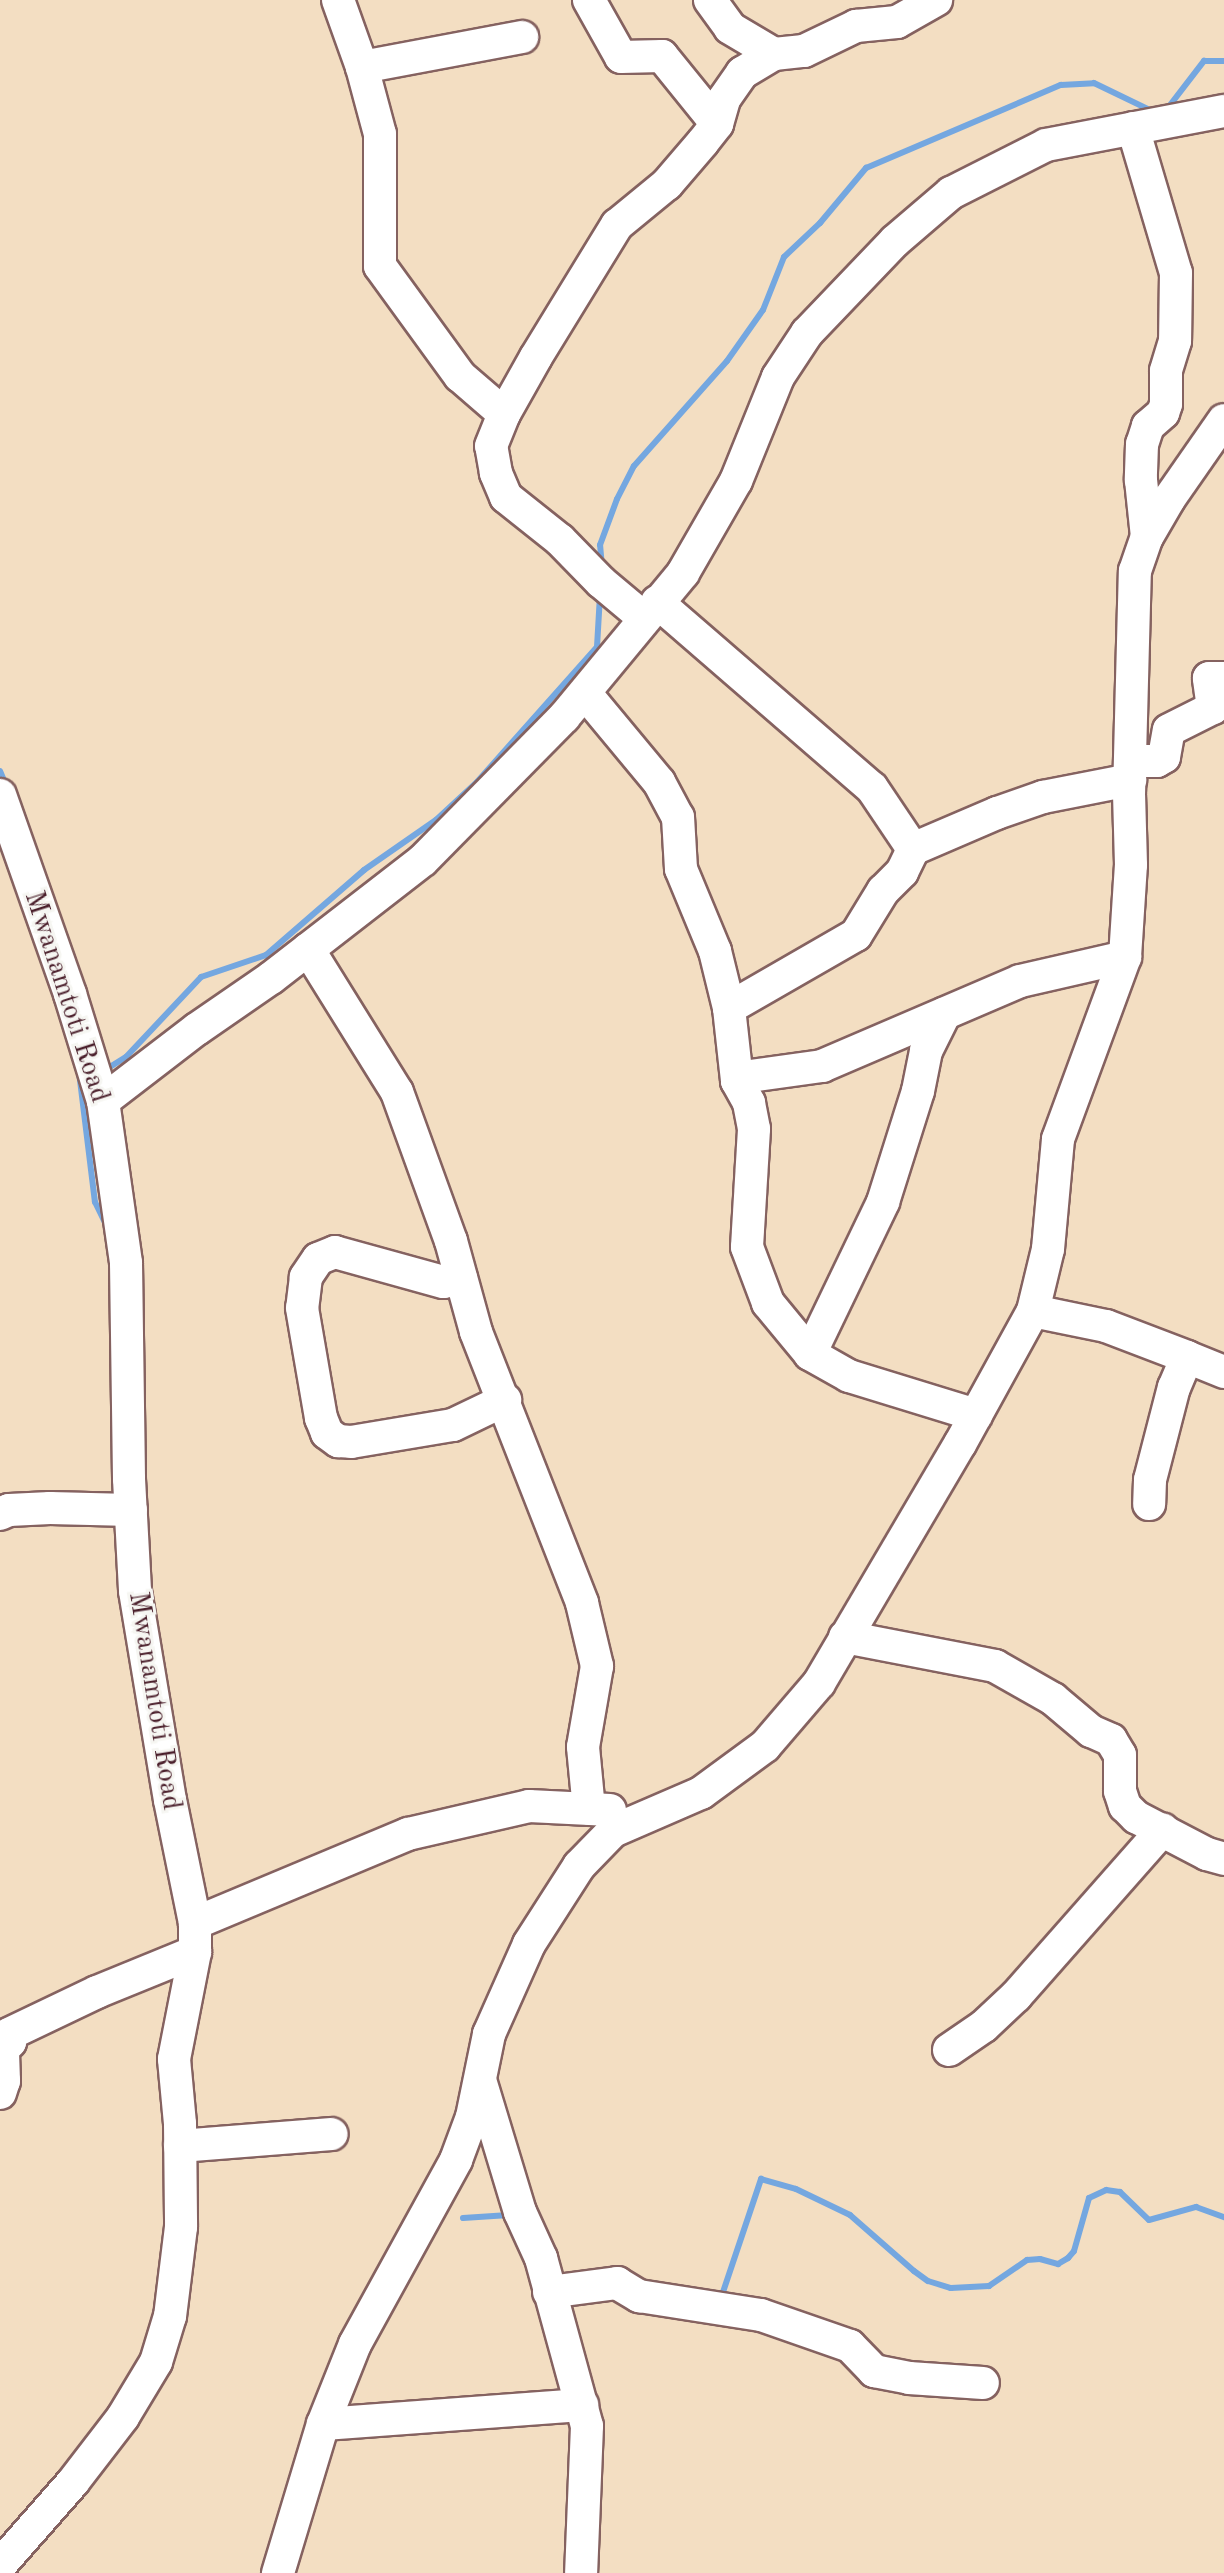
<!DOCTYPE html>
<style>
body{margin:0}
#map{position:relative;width:1224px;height:2573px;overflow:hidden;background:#f3dec2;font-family:"Old Standard TT",serif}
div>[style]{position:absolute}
.stream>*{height:6px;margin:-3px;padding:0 3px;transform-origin:3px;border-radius:3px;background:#74a7e0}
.roads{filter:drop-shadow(2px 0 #856260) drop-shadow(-2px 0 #856260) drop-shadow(0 2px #856260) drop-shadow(0 -2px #856260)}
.minor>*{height:32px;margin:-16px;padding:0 16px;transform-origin:16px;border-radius:16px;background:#fff}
span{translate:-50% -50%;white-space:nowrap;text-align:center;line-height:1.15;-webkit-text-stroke:6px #f6f6f2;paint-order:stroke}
.street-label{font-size:28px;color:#4a1f2b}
</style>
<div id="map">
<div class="stream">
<i style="left:1167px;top:109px;width:61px;rotate:-52.4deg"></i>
<i style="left:1204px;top:61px;width:20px"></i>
<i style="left:602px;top:567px;width:22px;rotate:-95deg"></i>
<i style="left:600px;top:545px;width:49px;rotate:-69.7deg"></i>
<i style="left:617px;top:499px;width:37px;rotate:-63deg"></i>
<i style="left:634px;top:466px;width:140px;rotate:-48.5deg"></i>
<i style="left:727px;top:361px;width:62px;rotate:-54.8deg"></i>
<i style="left:763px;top:310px;width:57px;rotate:-68.4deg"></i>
<i style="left:784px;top:257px;width:50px;rotate:-43.4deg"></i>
<i style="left:820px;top:223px;width:72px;rotate:-50.1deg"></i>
<i style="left:866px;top:168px;width:212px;rotate:-23.1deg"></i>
<i style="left:1061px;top:85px;width:33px;rotate:-3deg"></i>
<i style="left:1094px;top:83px;width:67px;rotate:25.8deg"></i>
<i style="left:0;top:771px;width:15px;rotate:67deg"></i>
<i style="left:105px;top:1070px;width:25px;rotate:-32deg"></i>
<i style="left:126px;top:1057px;width:110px;rotate:-46.8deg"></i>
<i style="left:201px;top:977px;width:69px;rotate:-18.7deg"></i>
<i style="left:266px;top:955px;width:130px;rotate:-40.9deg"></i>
<i style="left:364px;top:870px;width:88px;rotate:-34.8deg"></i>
<i style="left:436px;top:820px;width:56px;rotate:-42.8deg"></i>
<i style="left:477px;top:782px;width:181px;rotate:-48.4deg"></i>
<i style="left:597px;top:647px;width:52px;rotate:-86.7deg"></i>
<i style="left:79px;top:1072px;width:131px;rotate:83deg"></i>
<i style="left:95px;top:1202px;width:25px;rotate:64deg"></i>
<i style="left:463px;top:2218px;width:46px;rotate:-3.7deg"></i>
<i style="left:721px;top:2298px;width:126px;rotate:-71.4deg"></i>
<i style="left:761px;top:2179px;width:36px;rotate:16deg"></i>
<i style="left:796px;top:2189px;width:60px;rotate:25.7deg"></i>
<i style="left:850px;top:2215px;width:85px;rotate:41.2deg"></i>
<i style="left:914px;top:2271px;width:17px;rotate:36deg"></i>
<i style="left:928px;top:2281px;width:24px;rotate:17deg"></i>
<i style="left:951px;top:2288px;width:38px;rotate:-3deg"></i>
<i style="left:989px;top:2286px;width:46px;rotate:-34.4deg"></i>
<i style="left:1027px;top:2260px;width:13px;rotate:-4deg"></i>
<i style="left:1040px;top:2259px;width:19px;rotate:16deg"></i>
<i style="left:1058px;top:2264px;width:12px;rotate:-31deg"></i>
<i style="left:1068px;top:2258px;width:9px;rotate:-49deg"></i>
<i style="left:1074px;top:2251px;width:55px;rotate:-74.2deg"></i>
<i style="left:1089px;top:2198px;width:19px;rotate:-25deg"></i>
<i style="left:1106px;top:2190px;width:14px;rotate:8deg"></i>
<i style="left:1120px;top:2192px;width:40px;rotate:44deg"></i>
<i style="left:1149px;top:2220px;width:49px;rotate:-15.5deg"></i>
<i style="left:1196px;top:2207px;width:30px;rotate:20deg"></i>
</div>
<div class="roads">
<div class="minor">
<i style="left:338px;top:0;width:71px;rotate:70.3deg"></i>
<i style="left:362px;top:67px;width:69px;rotate:75deg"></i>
<i style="left:380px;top:134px;width:132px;rotate:90deg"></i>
<i style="left:380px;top:266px;width:136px;rotate:54deg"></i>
<i style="left:460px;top:376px;width:58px;rotate:40.8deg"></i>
<i style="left:589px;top:0;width:65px;rotate:60.7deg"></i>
<i style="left:621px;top:57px;width:41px;rotate:-1.4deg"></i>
<i style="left:662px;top:56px;width:87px;rotate:51deg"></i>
<i style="left:710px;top:0;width:34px;rotate:54deg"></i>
<i style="left:730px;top:28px;width:51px;rotate:30.6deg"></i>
<i style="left:774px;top:54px;width:30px;rotate:-6deg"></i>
<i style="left:804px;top:51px;width:58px;rotate:-25.7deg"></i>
<i style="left:856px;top:26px;width:41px;rotate:-5.6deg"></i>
<i style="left:897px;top:22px;width:45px;rotate:-29.4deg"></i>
<i style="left:362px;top:67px;width:163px;rotate:-10.6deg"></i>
<i style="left:1133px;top:128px;width:151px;rotate:73.5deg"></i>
<i style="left:1176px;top:273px;width:68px;rotate:90.8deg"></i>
<i style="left:1175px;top:341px;width:31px;rotate:107deg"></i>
<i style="left:1166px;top:371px;width:33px;rotate:90deg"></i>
<i style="left:1166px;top:404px;width:9px;rotate:108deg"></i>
<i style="left:1163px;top:413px;width:20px;rotate:139deg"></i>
<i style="left:1148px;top:426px;width:19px;rotate:108deg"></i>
<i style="left:1142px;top:444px;width:36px;rotate:92deg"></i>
<i style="left:1141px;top:480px;width:57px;rotate:84deg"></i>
<i style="left:657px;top:602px;width:284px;rotate:40.9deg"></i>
<i style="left:872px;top:788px;width:73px;rotate:56.1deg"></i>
<i style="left:644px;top:618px;width:56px;rotate:-140.1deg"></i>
<i style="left:601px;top:582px;width:59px;rotate:-134.3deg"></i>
<i style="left:560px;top:540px;width:69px;rotate:-141.5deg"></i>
<i style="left:506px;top:497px;width:26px;rotate:-113deg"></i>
<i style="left:496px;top:473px;width:27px;rotate:-100deg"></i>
<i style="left:491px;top:446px;width:35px;rotate:-68deg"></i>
<i style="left:504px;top:414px;width:65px;rotate:-60.7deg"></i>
<i style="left:536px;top:357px;width:155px;rotate:-58.5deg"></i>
<i style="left:617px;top:225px;width:65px;rotate:-39.4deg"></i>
<i style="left:667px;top:184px;width:55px;rotate:-49.4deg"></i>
<i style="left:703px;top:142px;width:23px;rotate:-52deg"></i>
<i style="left:717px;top:124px;width:26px;rotate:-74deg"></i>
<i style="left:724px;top:99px;width:32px;rotate:-55deg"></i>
<i style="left:742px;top:73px;width:37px;rotate:-31deg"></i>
<i style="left:585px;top:693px;width:116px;rotate:50.3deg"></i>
<i style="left:659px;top:782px;width:40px;rotate:62deg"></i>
<i style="left:678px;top:817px;width:52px;rotate:86.7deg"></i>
<i style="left:681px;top:869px;width:89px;rotate:67.5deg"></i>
<i style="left:715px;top:951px;width:59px;rotate:76.2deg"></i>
<i style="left:729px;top:1008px;width:73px;rotate:83.7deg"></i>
<i style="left:737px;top:1081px;width:25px;rotate:61deg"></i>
<i style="left:749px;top:1103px;width:26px;rotate:79deg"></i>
<i style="left:754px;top:1129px;width:118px;rotate:93.4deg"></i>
<i style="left:747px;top:1247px;width:60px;rotate:69.4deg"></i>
<i style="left:768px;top:1303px;width:66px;rotate:50.5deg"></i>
<i style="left:810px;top:1354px;width:45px;rotate:29.4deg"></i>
<i style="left:849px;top:1376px;width:133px;rotate:17.1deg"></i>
<i style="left:1132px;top:761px;width:25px"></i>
<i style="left:1157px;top:761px;width:8px;rotate:-30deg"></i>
<i style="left:1164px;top:757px;width:27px;rotate:-80deg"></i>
<i style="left:1169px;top:730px;width:49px;rotate:-26.6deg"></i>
<i style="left:1213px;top:708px;width:30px;rotate:-98deg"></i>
<i style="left:1209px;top:678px;width:15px"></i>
<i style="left:0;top:795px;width:211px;rotate:70.6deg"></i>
<i style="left:70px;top:994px;width:112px;rotate:72.9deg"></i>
<i style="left:103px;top:1101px;width:164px;rotate:81.9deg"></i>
<i style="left:126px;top:1263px;width:216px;rotate:89.2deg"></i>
<i style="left:129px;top:1479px;width:112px;rotate:86.9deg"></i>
<i style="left:135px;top:1591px;width:212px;rotate:80.5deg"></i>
<i style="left:170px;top:1800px;width:126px;rotate:78.5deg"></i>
<i style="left:195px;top:1923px;width:29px;rotate:90deg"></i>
<i style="left:195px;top:1952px;width:109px;rotate:101.1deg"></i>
<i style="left:174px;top:2059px;width:65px;rotate:84.7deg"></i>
<i style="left:180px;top:2124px;width:103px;rotate:89.4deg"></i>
<i style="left:181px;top:2227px;width:90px;rotate:97deg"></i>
<i style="left:170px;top:2316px;width:48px;rotate:106.9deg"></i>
<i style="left:156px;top:2362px;width:64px;rotate:121deg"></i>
<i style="left:123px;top:2417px;width:82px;rotate:127.6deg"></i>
<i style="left:73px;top:2482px;width:111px;rotate:131.3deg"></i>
<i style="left:308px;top:949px;width:168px;rotate:58.1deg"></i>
<i style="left:397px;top:1092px;width:158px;rotate:70.1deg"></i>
<i style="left:451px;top:1241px;width:94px;rotate:74.6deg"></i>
<i style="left:476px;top:1332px;width:291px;rotate:68.6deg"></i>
<i style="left:582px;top:1603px;width:65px;rotate:76.6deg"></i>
<i style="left:597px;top:1666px;width:82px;rotate:99.8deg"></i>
<i style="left:583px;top:1747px;width:62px;rotate:84.5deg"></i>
<i style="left:729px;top:1008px;width:146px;rotate:-29.9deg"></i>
<i style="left:856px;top:935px;width:52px;rotate:-58.5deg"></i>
<i style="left:883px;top:891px;width:27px;rotate:-45deg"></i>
<i style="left:902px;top:872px;width:25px;rotate:-64deg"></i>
<i style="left:913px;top:849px;width:91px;rotate:-23.2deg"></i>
<i style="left:997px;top:813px;width:49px;rotate:-19.2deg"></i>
<i style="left:1043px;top:797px;width:89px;rotate:-11.1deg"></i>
<i style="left:737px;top:1081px;width:7px;rotate:-34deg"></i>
<i style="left:743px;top:1077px;width:80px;rotate:-7.9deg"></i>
<i style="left:822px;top:1066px;width:215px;rotate:-23.2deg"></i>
<i style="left:1020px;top:981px;width:108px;rotate:-12.9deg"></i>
<i style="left:103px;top:1101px;width:118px;rotate:-37.5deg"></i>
<i style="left:197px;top:1029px;width:90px;rotate:-34.6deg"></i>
<i style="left:271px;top:978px;width:192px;rotate:-37.8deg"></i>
<i style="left:423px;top:860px;width:201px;rotate:-45.4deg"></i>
<i style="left:564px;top:717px;width:187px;rotate:-50.4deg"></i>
<i style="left:683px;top:573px;width:106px;rotate:-60.1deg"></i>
<i style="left:736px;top:481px;width:112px;rotate:-68deg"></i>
<i style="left:778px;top:377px;width:53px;rotate:-56.6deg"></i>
<i style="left:807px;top:333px;width:127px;rotate:-46.3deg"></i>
<i style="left:895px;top:241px;width:74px;rotate:-40.6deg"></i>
<i style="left:951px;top:193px;width:106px;rotate:-26.8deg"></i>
<i style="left:1046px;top:145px;width:181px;rotate:-10.8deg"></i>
<i style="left:461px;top:1278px;width:18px;rotate:167deg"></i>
<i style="left:443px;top:1282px;width:112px;rotate:-164.5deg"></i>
<i style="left:335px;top:1252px;width:18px;rotate:158deg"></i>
<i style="left:318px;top:1259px;width:22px;rotate:124deg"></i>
<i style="left:306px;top:1277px;width:31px;rotate:97deg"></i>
<i style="left:302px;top:1308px;width:112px;rotate:80.2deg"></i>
<i style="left:321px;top:1418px;width:16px;rotate:68deg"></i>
<i style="left:327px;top:1433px;width:14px;rotate:36deg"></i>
<i style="left:338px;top:1441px;width:13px;rotate:4deg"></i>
<i style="left:351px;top:1442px;width:103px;rotate:-9.5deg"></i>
<i style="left:453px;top:1425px;width:58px;rotate:-25.7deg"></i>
<i style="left:1033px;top:1311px;width:75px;rotate:11.6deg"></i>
<i style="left:1106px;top:1326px;width:87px;rotate:20.9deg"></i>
<i style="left:1187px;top:1357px;width:33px;rotate:113deg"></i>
<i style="left:1174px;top:1387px;width:96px;rotate:104.5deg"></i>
<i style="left:1150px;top:1480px;width:24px;rotate:92deg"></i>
<i style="left:810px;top:1354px;width:169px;rotate:-64.3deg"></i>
<i style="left:883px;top:1202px;width:116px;rotate:-72.5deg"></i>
<i style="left:918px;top:1091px;width:41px;rotate:-78.7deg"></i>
<i style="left:926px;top:1051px;width:42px;rotate:-63.4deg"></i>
<i style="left:1187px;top:1357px;width:40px;rotate:22deg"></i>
<i style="left:0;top:1514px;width:10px;rotate:-24deg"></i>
<i style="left:9px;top:1510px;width:41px;rotate:-2.8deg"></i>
<i style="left:50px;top:1508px;width:81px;rotate:1.4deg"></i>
<i style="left:845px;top:1637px;width:153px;rotate:10.9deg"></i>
<i style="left:995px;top:1666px;width:67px;rotate:29.6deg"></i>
<i style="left:1053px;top:1699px;width:50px;rotate:40.1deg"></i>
<i style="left:1091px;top:1731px;width:22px;rotate:24deg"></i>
<i style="left:1111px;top:1740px;width:17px;rotate:59deg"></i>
<i style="left:1120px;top:1755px;width:36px;rotate:90deg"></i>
<i style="left:1120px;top:1791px;width:16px;rotate:72deg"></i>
<i style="left:1125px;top:1806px;width:16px;rotate:45deg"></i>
<i style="left:1136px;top:1817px;width:80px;rotate:27.5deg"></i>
<i style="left:1207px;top:1854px;width:18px;rotate:16deg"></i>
<i style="left:195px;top:1923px;width:231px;rotate:-22.7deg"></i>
<i style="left:408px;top:1834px;width:124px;rotate:-13deg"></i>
<i style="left:529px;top:1806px;width:81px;rotate:2.8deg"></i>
<i style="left:949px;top:2050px;width:42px;rotate:-34.4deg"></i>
<i style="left:984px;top:2026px;width:44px;rotate:-43.2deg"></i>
<i style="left:1016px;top:1996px;width:222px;rotate:-48.6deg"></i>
<i style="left:481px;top:2083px;width:135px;rotate:73.2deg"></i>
<i style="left:520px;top:2212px;width:51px;rotate:65.5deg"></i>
<i style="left:541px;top:2258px;width:174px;rotate:74.7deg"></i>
<i style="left:587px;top:2426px;width:147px;rotate:92.3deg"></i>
<i style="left:0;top:2093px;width:13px;rotate:-72deg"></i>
<i style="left:4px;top:2081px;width:32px;rotate:-92deg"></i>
<i style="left:3px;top:2049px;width:10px;rotate:-45deg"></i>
<i style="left:10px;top:2042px;width:8px;rotate:-97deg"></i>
<i style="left:9px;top:2034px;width:98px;rotate:-25.5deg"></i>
<i style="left:97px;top:1992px;width:106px;rotate:-22.2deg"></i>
<i style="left:180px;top:2146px;width:152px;rotate:-4.5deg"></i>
<i style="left:549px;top:2292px;width:69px;rotate:-7.5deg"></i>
<i style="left:617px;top:2283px;width:26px;rotate:31deg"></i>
<i style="left:639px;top:2296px;width:123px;rotate:8.9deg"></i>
<i style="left:761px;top:2315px;width:94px;rotate:19.2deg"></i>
<i style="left:850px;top:2346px;width:35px;rotate:46deg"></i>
<i style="left:874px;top:2371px;width:36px;rotate:11deg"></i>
<i style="left:909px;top:2378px;width:74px;rotate:3.9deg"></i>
<i style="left:323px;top:2424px;width:260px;rotate:-4.2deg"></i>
<i style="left:278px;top:2573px;width:156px;rotate:-73.2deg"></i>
<i style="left:323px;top:2424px;width:86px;rotate:-68.2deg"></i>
<i style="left:355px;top:2344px;width:210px;rotate:-61.2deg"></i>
<i style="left:456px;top:2160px;width:46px;rotate:-69.6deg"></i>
<i style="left:472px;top:2117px;width:85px;rotate:-78.4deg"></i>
<i style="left:489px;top:2034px;width:98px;rotate:-66deg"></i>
<i style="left:529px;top:1944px;width:93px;rotate:-57.3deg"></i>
<i style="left:579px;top:1866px;width:49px;rotate:-45.8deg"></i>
<i style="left:613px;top:1831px;width:96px;rotate:-23.4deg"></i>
<i style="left:701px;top:1793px;width:79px;rotate:-36.3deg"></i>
<i style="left:765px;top:1746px;width:83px;rotate:-49.4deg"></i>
<i style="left:819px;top:1683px;width:277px;rotate:-59.5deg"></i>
<i style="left:960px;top:1444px;width:152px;rotate:-61.2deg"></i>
<i style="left:1033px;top:1311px;width:64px;rotate:-76.4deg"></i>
<i style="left:1048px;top:1249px;width:110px;rotate:-84.8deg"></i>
<i style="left:1058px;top:1139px;width:194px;rotate:-69.8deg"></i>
<i style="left:1125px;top:957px;width:92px;rotate:-86.3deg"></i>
<i style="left:1131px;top:865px;width:70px;rotate:-91.6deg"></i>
<i style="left:1129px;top:795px;width:224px;rotate:-88.5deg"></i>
<i style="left:1135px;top:571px;width:36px;rotate:-71deg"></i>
<i style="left:1147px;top:537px;width:44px;rotate:-59.9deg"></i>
<i style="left:1169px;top:499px;width:96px;rotate:-55.2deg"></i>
</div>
</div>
<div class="street-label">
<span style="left:66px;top:997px;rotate:72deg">Mwanamtoti Road</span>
<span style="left:154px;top:1701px;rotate:81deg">Mwanamtoti Road</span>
</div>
</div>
